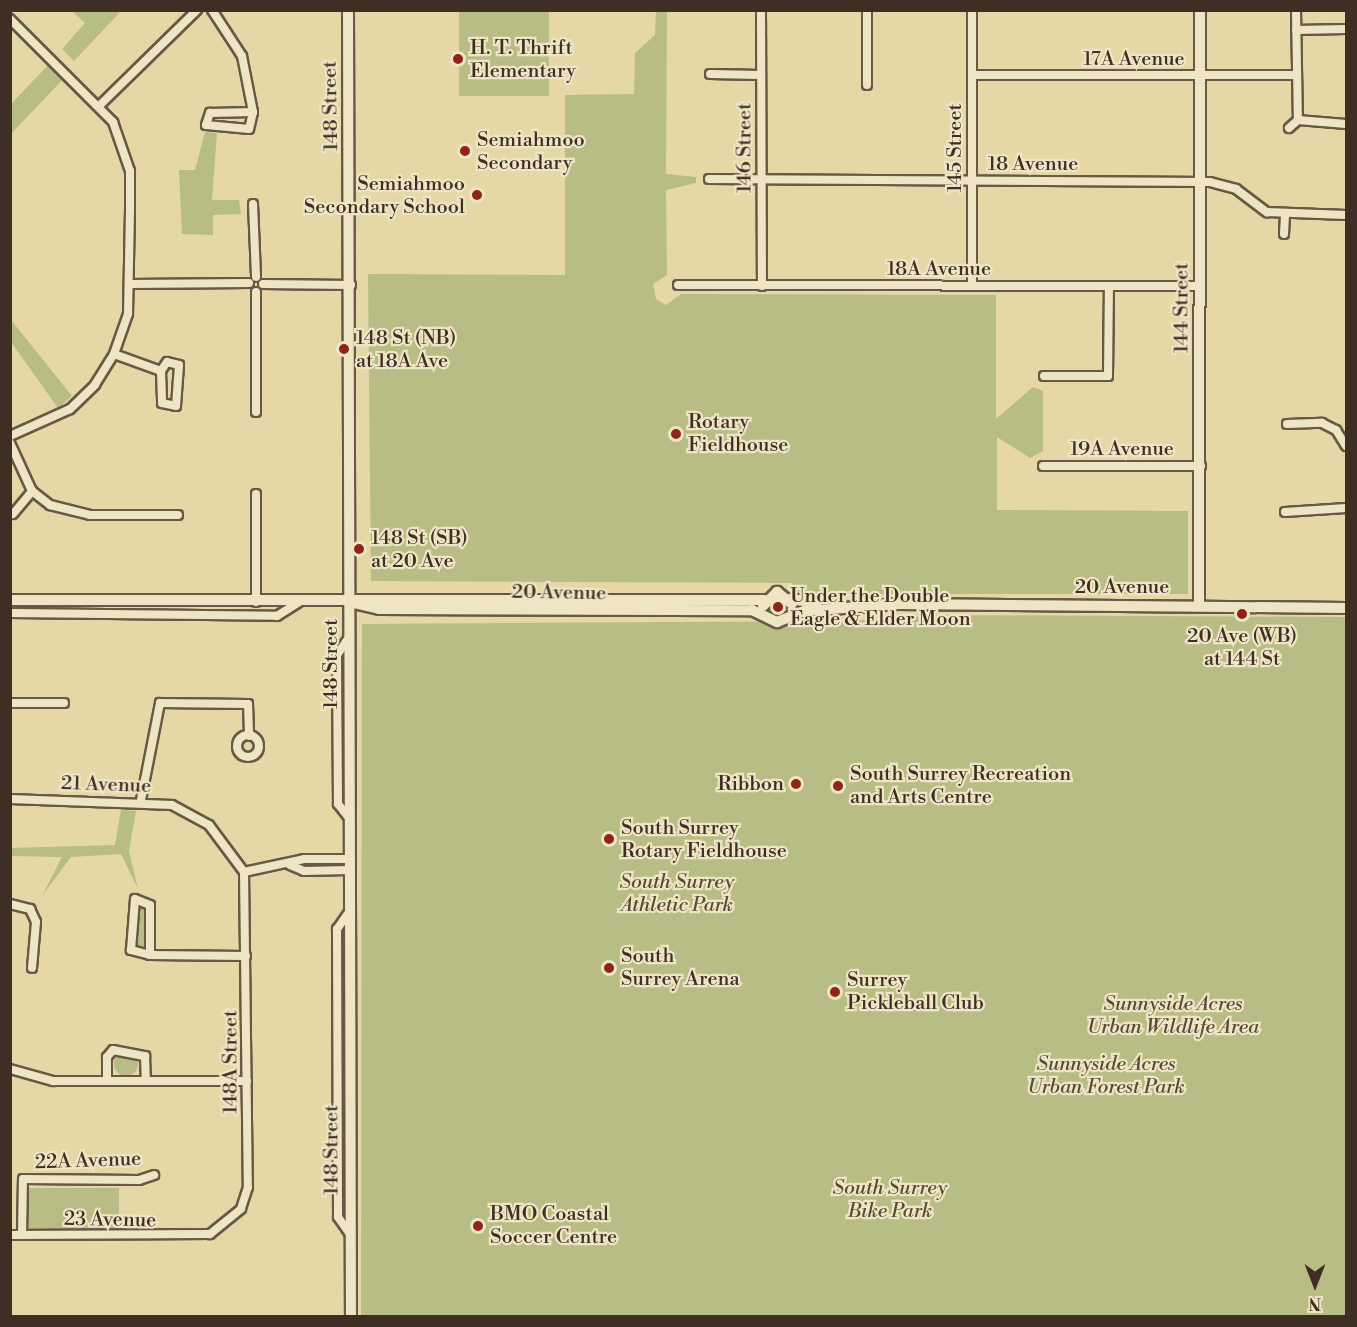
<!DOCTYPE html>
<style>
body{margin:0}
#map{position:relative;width:1357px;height:1327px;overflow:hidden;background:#e5d7a6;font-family:"Libre Bodoni",serif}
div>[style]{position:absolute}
.green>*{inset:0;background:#b7bd84;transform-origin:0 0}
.round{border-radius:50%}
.roads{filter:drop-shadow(2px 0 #685844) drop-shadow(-2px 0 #685844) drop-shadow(0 2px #685844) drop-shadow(0 -2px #685844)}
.street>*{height:8px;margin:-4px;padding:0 4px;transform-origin:4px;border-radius:4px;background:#eee5c5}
.street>.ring{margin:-4px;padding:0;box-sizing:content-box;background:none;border:8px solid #eee5c5;border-radius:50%}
.secondary>*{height:10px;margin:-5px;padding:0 5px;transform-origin:5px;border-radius:5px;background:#eee5c5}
.dots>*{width:16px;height:16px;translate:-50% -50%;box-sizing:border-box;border:3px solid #eee5c5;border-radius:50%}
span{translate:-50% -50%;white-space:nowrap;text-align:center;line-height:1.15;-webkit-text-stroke:4.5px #eee5c5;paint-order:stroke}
.poi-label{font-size:20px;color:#3f2e23}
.left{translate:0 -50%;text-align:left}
.right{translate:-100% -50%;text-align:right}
.street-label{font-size:20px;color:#3f2e23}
.park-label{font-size:20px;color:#574b36;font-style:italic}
.frame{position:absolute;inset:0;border:12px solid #3f2e23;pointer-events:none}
.north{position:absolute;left:1285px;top:1255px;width:60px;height:60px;-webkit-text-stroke:4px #eee5c5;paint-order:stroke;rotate:180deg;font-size:16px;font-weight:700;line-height:24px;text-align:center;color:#3f2e23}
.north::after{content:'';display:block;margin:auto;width:21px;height:27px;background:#3f2e23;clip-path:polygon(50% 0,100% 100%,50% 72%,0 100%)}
</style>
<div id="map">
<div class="green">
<i style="clip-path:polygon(72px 11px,121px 11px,74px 61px,62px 49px,85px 23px)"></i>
<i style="left:459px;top:11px;width:90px;height:85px"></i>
<i style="clip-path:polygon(656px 11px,667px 11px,666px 174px,696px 177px,696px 183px,666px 190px,667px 275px,653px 284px,656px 299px,666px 305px,681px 294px,996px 295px,996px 419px,1033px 387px,1043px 391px,1043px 451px,1030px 458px,997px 437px,997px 510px,1188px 511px,1188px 594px,804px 594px,794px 591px,792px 583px,371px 581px,368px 274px,565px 275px,565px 95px,634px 94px,635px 53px,655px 35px)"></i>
<i style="clip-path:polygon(52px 61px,67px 75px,11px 134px,11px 104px)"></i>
<i style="clip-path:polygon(205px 132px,217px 133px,212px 200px,239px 200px,241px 214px,213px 215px,213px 235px,182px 234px,179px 170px,195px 170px)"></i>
<i style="clip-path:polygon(11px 320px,72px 396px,58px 408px,11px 342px)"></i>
<i style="clip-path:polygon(941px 615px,1346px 617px,1346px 1316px,361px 1316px,362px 624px,847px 621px)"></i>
<i style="clip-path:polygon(121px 810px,136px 811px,129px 851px,138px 889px,121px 854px,71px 857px,42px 896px,62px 857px,11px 856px,11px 848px,115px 845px)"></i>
<i style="clip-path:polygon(137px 904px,147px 909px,146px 945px,140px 951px,135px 945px)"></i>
<i class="round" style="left:114px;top:1052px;width:24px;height:24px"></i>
<i style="left:119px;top:1188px;width:41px;height:91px;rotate:90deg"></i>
</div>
<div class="roads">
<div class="street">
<i style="left:212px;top:10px;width:55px;rotate:56.9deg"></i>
<i style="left:242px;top:56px;width:57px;rotate:78.9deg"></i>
<i style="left:761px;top:10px;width:276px;rotate:89.8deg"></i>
<i style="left:867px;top:10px;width:75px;rotate:90deg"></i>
<i style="left:972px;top:10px;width:276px;rotate:90deg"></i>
<i style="left:1296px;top:10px;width:110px;rotate:89deg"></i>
<i style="left:1298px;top:120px;width:48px;rotate:4.8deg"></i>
<i style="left:10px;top:19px;width:146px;rotate:45deg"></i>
<i style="left:113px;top:122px;width:52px;rotate:70.9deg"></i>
<i style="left:130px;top:171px;width:39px;rotate:90deg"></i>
<i style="left:130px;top:210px;width:104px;rotate:91.1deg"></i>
<i style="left:128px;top:314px;width:42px;rotate:109.3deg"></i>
<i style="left:114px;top:354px;width:36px;rotate:122deg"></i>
<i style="left:95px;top:385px;width:35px;rotate:136deg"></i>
<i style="left:70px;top:409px;width:66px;rotate:155.8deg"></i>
<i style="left:1296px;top:30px;width:50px;rotate:-1.1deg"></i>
<i style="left:710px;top:74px;width:51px;rotate:1.1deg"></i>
<i style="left:972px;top:75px;width:324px"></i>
<i style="left:99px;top:106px;width:137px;rotate:-44.4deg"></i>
<i style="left:253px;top:112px;width:17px;rotate:103deg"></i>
<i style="left:249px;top:129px;width:43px;rotate:-174.7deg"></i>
<i style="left:206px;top:125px;width:13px;rotate:-72deg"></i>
<i style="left:210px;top:113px;width:43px;rotate:-1.3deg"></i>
<i style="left:1289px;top:128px;width:12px;rotate:-42deg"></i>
<i style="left:709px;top:179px;width:501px;rotate:0.34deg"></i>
<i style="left:1210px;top:182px;width:27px;rotate:15deg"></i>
<i style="left:1236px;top:189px;width:39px;rotate:37deg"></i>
<i style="left:1267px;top:212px;width:79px;rotate:2.2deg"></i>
<i style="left:253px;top:204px;width:73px;rotate:87.6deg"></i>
<i style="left:1284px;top:234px;width:19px;rotate:-87deg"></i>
<i style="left:130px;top:284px;width:119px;rotate:-0.5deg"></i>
<i style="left:263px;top:284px;width:88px;rotate:0.7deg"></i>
<i style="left:678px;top:285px;width:522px;rotate:0.11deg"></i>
<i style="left:114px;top:354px;width:50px;rotate:19.9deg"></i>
<i style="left:161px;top:371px;width:32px;rotate:88deg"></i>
<i style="left:162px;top:403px;width:14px;rotate:12deg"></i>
<i style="left:176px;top:406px;width:41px;rotate:-85.8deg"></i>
<i style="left:179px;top:365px;width:12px;rotate:-166deg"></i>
<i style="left:167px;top:362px;width:11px;rotate:124deg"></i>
<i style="left:1044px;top:376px;width:64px"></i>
<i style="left:1108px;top:376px;width:90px;rotate:-89.4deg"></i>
<i style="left:256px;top:412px;width:120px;rotate:-90deg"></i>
<i style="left:1287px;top:424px;width:35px;rotate:-2deg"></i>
<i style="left:1322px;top:423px;width:16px;rotate:27deg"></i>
<i style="left:1336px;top:430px;width:19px;rotate:58deg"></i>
<i style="left:10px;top:443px;width:53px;rotate:65.4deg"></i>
<i style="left:32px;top:491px;width:23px;rotate:38deg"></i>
<i style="left:50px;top:505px;width:41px;rotate:14deg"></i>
<i style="left:90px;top:515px;width:88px"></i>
<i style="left:1043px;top:466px;width:158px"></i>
<i style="left:256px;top:494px;width:108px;rotate:90deg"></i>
<i style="left:1285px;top:512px;width:61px;rotate:-3.8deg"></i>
<i style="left:13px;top:514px;width:30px;rotate:-50deg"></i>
<i style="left:10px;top:613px;width:267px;rotate:0.6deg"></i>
<i style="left:277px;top:616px;width:26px;rotate:-32deg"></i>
<i style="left:10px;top:703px;width:54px"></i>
<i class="ring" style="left:237px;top:735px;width:14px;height:14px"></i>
<i style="left:10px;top:799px;width:162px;rotate:2.1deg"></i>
<i style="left:172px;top:805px;width:42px;rotate:28.4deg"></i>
<i style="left:209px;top:825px;width:59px;rotate:53.3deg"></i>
<i style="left:244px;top:872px;width:315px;rotate:89.3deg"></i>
<i style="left:248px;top:1187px;width:23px;rotate:108deg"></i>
<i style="left:241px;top:1209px;width:40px;rotate:141deg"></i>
<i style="left:210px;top:1234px;width:200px;rotate:179.7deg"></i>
<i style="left:141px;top:800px;width:99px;rotate:-78.9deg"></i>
<i style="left:160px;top:703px;width:88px;rotate:0.7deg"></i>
<i style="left:248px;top:704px;width:32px;rotate:88deg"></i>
<i style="left:349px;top:818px;width:18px;rotate:-128deg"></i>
<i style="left:338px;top:804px;width:149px;rotate:-90.4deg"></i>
<i style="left:337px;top:655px;width:22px;rotate:-56deg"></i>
<i style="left:290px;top:865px;width:15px;rotate:23deg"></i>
<i style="left:304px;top:871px;width:45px;rotate:-1.3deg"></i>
<i style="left:244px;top:872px;width:61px;rotate:-12.2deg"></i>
<i style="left:304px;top:859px;width:45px"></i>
<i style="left:10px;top:904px;width:21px;rotate:14deg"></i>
<i style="left:30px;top:909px;width:14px;rotate:65deg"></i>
<i style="left:36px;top:922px;width:46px;rotate:95deg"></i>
<i style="left:349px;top:912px;width:21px;rotate:125deg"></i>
<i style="left:337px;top:929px;width:288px;rotate:89.8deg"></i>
<i style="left:338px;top:1217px;width:21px;rotate:55deg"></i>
<i style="left:150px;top:955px;width:20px;rotate:-165deg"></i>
<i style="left:131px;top:950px;width:51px;rotate:-85.5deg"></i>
<i style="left:135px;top:899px;width:16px;rotate:22deg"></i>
<i style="left:150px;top:905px;width:50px;rotate:90deg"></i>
<i style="left:150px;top:955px;width:96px;rotate:0.6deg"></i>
<i style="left:10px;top:1069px;width:45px;rotate:15.6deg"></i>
<i style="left:53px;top:1081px;width:194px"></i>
<i style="left:107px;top:1081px;width:24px;rotate:-90deg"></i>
<i style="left:107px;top:1057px;width:9px;rotate:-49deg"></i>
<i style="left:113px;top:1050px;width:33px;rotate:11deg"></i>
<i style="left:145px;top:1056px;width:25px;rotate:88deg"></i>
<i style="left:22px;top:1235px;width:56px;rotate:-89deg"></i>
<i style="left:23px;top:1179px;width:116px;rotate:0.5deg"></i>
<i style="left:139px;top:1180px;width:16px;rotate:-18deg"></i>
</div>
<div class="secondary">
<i style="left:348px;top:10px;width:1306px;rotate:89.87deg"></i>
<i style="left:790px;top:599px;width:27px;rotate:8deg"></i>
<i style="left:10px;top:600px;width:754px"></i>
<i style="left:349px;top:602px;width:31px;rotate:13deg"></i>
<i style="left:379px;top:609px;width:373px;rotate:0.2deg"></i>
<i style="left:752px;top:610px;width:28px;rotate:26deg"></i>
<i style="left:777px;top:622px;width:29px;rotate:-22deg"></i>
<i style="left:804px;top:611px;width:94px;rotate:-4.3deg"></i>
<i style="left:898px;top:604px;width:448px;rotate:0.5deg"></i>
<i style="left:1199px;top:605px;width:595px;rotate:-89.9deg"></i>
<i style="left:763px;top:606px;width:20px;rotate:-45deg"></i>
<i style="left:777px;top:592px;width:19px;rotate:39deg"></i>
</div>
</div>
<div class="dots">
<i style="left:458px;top:59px;background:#8f2418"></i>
<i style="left:465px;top:151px;background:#8f2418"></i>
<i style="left:477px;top:195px;background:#8f2418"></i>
<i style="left:344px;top:349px;background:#8f2418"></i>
<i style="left:676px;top:434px;background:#8f2418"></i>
<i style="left:359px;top:549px;background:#8f2418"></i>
<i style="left:778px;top:607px;background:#8f2418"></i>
<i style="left:1242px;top:614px;background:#8f2418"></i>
<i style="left:796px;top:784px;background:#8f2418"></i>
<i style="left:838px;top:786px;background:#8f2418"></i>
<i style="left:609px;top:839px;background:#8f2418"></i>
<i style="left:609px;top:968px;background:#8f2418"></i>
<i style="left:835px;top:992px;background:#8f2418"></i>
<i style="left:478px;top:1226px;background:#8f2418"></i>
</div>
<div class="poi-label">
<span class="left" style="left:470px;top:60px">H. T. Thrift<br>Elementary</span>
<span class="left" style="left:477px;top:152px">Semiahmoo<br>Secondary</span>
<span class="right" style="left:465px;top:196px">Semiahmoo<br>Secondary School</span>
<span class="left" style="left:356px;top:350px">148 St (NB)<br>at 18A Ave</span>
<span class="left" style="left:688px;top:434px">Rotary<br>Fieldhouse</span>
<span class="left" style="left:371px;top:550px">148 St (SB)<br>at 20 Ave</span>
<span class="left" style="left:790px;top:608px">Under the Double<br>Eagle &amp; Elder Moon</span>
<span style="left:1242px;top:648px">20 Ave (WB)<br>at 144 St</span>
<span class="left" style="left:850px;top:786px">South Surrey Recreation<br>and Arts Centre</span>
<span class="right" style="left:784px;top:784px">Ribbon</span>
<span class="left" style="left:621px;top:840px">South Surrey<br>Rotary Fieldhouse</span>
<span class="left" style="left:621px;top:968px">South<br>Surrey Arena</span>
<span class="left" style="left:847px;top:992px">Surrey<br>Pickleball Club</span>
<span class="left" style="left:490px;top:1226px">BMO Coastal<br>Soccer Centre</span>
</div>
<div class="street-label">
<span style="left:1134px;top:59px">17A Avenue</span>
<span style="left:331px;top:106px;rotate:-91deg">148 Street</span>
<span style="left:745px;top:148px;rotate:-90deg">146 Street</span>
<span style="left:955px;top:148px;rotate:-90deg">145 Street</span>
<span style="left:1033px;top:164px">18 Avenue</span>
<span style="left:939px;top:269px">18A Avenue</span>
<span style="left:1182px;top:308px;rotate:-90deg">144 Street</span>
<span style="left:1122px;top:449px">19A Avenue</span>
<span style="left:1122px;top:587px">20 Avenue</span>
<span style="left:559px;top:593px;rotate:1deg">20 Avenue</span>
<span style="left:331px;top:664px;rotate:-90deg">148 Street</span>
<span style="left:106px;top:785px;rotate:2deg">21 Avenue</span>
<span style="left:231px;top:1062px;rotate:-90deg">148A Street</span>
<span style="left:332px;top:1150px;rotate:-90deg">148 Street</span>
<span style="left:88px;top:1161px;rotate:-2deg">22A Avenue</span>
<span style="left:110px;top:1220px;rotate:1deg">23 Avenue</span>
</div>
<div class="park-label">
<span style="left:677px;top:894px">South Surrey<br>Athletic Park</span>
<span style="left:1173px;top:1016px">Sunnyside Acres<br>Urban Wildlife Area</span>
<span style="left:1106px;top:1076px">Sunnyside Acres<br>Urban Forest Park</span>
<span style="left:890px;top:1200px">South Surrey<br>Bike Park</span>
</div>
<div class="frame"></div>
<div class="north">N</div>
</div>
